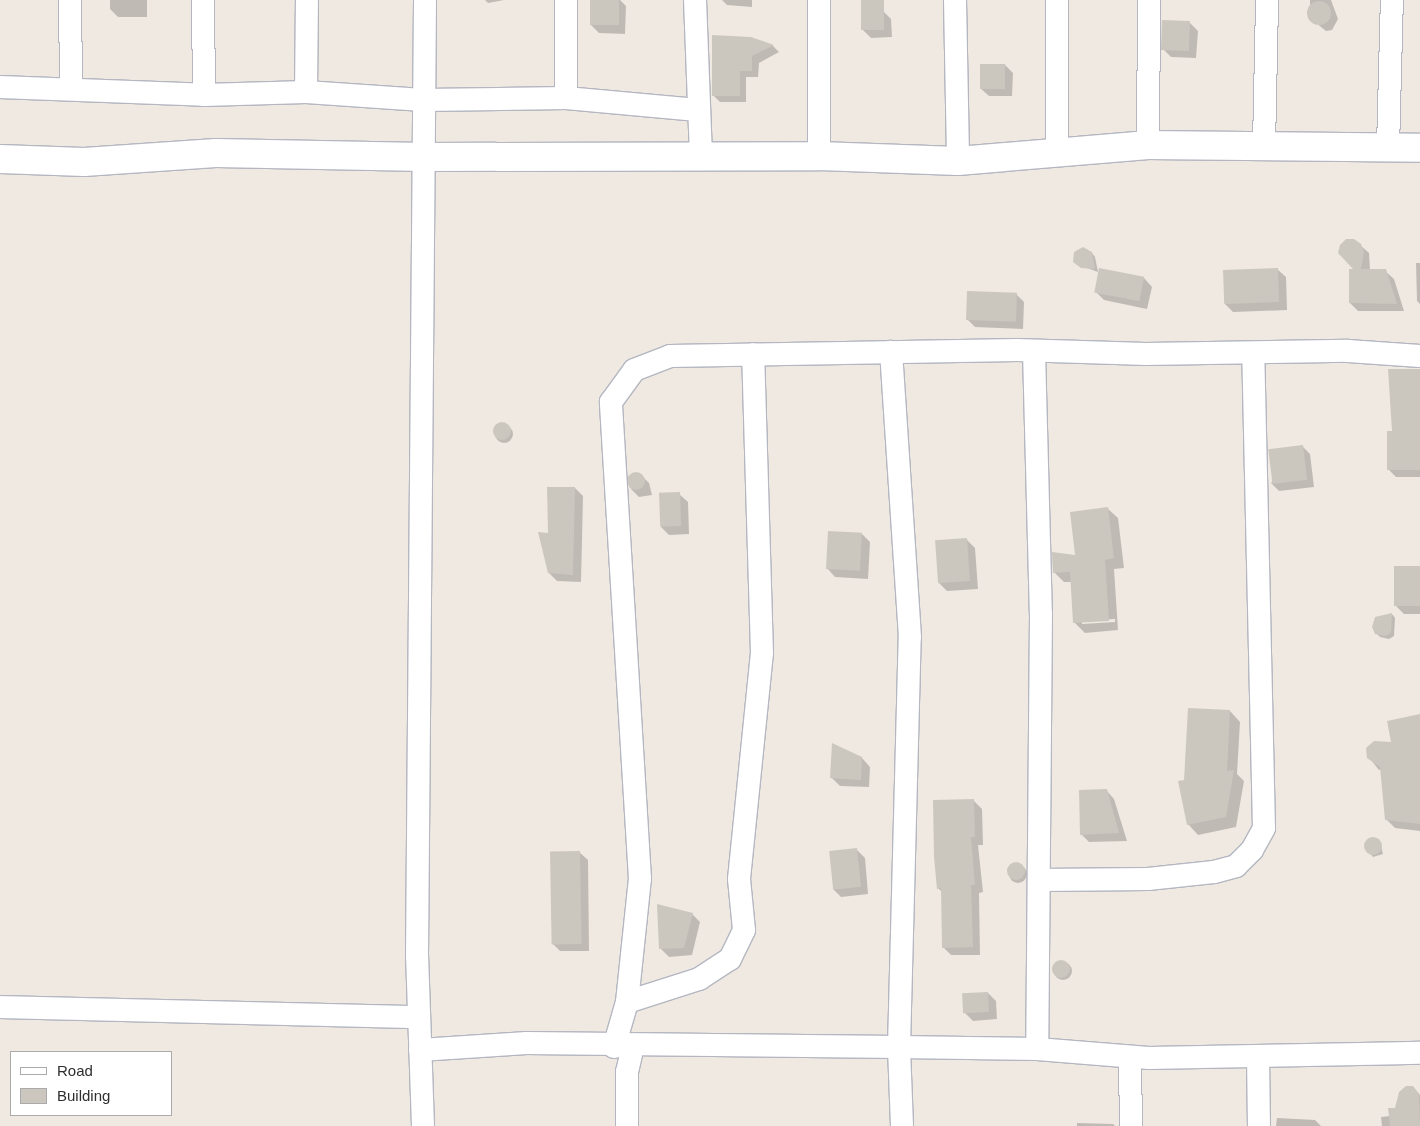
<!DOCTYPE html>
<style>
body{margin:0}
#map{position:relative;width:1420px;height:1126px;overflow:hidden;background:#efe9e1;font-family:Helvetica,sans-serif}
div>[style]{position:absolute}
.shadow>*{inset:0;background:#0003}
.round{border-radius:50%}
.building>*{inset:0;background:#cbc7bf;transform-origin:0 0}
.roads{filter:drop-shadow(1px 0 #b4b7c1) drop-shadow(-1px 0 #b4b7c1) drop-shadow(0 1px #b4b7c1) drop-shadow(0 -1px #b4b7c1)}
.minor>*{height:22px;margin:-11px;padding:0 11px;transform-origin:11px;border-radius:11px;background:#fff}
.tertiary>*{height:28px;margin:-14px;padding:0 14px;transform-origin:14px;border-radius:14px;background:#fff}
span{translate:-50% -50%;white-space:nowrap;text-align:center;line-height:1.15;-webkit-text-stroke:5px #fff;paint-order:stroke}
.legend{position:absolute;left:10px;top:1051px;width:162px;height:65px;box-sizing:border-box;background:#fff;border:1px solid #ababab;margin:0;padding:6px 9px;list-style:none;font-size:15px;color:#2e2e2e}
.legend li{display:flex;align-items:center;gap:10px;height:25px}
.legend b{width:25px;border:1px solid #ababab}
</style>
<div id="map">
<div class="shadow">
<i style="clip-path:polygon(110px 0,147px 0,147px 17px,118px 17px,110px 9px)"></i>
<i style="clip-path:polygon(485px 0,504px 0,488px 3px)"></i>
<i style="clip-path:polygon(591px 0,620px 0,626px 6px,625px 34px,599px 33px,591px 25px)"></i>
<i style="clip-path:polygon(722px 0,752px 0,752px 7px,727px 5px)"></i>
<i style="clip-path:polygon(1310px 0,1331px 0,1338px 19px,1332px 30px,1326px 31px,1310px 18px)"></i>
<i style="clip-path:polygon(883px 11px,891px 19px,892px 37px,871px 38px,863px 30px)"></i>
<i style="clip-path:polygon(1189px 22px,1198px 31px,1196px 58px,1171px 57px,1163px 49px)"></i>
<i style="clip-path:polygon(750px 38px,773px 46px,779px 52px,759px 63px,758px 77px,746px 77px,746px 102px,720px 102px,713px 95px)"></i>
<i style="clip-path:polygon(1005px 65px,1013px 73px,1012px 96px,989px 96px,980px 88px)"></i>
<i style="clip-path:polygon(1360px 245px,1369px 253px,1370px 270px,1385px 271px,1394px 279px,1404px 311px,1358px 311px,1350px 303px)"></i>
<i style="clip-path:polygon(1092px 253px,1095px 257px,1098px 272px,1076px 264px)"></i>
<i style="clip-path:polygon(1416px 263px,1420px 263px,1420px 304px,1417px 301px)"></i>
<i style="clip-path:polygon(1277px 269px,1286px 277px,1287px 310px,1233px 312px,1225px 304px)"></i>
<i style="clip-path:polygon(1144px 278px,1152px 287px,1147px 309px,1104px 300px,1095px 291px)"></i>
<i style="clip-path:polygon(1016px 294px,1024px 302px,1023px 329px,975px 327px,967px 319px)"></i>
<i class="round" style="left:495px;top:425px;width:18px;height:18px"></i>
<i style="clip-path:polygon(1420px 432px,1420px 477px,1396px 477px,1388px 469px)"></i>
<i style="clip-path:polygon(1302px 446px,1310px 454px,1314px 487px,1279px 491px,1271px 483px)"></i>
<i style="clip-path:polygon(630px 475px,641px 475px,649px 483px,652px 495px,639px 497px,631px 489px)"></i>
<i style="clip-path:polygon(575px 488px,583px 496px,581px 582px,557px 581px,549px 573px)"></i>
<i style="clip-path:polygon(679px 494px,688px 502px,689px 534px,669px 535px,661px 527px)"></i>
<i style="clip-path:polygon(evenodd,1108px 509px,1118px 518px,1124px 568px,1114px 569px,1118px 630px,1085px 633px,1075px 623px,1072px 582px,1064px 582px,1054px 572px,1076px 556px,1108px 509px,1115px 619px,1115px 622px,1082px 624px,1082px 621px,1115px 619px)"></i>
<i style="clip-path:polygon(862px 534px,870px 542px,868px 579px,835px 577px,827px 568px)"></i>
<i style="clip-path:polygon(967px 540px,975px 548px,978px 589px,947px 591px,939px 583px)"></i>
<i style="clip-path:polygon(1420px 567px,1420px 614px,1404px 614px,1396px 606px)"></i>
<i style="clip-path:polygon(1392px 614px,1395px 618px,1394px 636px,1389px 639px,1380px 637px,1376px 633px)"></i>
<i style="clip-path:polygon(1230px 711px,1240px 722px,1237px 774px,1244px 781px,1236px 827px,1198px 835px,1188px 824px,1185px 781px)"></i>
<i style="clip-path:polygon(1420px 716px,1420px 762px,1379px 770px,1367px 755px,1369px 745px,1393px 743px)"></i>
<i style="clip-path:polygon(862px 758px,870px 767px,869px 787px,840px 786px,832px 778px)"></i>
<i style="clip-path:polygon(1420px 778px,1420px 831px,1395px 828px,1387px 820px)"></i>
<i style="clip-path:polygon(1106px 790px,1114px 799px,1127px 841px,1089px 842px,1081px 834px)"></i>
<i style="clip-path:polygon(974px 801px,982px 809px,983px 845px,978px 845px,983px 892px,979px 893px,980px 955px,951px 955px,943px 947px,942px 892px,938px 888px)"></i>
<i style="clip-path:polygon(1379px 839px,1383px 854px,1373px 857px,1366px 848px,1367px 841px)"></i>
<i style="clip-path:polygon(857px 850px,865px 858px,868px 894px,841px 897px,833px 889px)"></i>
<i style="clip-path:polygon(579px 852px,588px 860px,589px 951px,560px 951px,552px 943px)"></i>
<i class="round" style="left:1009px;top:865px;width:18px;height:18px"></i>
<i style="clip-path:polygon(692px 914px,700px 922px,692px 955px,669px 957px,661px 949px)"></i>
<i class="round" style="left:1054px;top:962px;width:18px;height:18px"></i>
<i style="clip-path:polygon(988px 993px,996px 1001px,997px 1019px,973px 1021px,965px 1013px)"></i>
<i style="clip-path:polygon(1413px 1087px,1420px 1095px,1420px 1126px,1382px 1126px,1381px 1117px,1390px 1116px)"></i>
<i style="clip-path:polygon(1277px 1118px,1315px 1120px,1321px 1126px,1276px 1126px)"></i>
<i style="clip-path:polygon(1077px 1123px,1113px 1124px,1115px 1126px,1077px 1126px)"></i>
</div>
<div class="building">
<i style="left:590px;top:0;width:29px;height:25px"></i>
<i style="left:861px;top:0;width:23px;height:30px"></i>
<i class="round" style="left:1307px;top:1px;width:24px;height:24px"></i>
<i style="left:1162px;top:20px;width:28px;height:30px;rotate:2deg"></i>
<i style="clip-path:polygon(712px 35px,751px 37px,774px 45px,752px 56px,752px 71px,740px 71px,740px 96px,712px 96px)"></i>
<i style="left:980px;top:64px;width:25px;height:25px"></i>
<i style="clip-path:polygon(1346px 239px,1354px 239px,1361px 244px,1364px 252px,1361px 269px,1386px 269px,1397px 304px,1349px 303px,1349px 269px,1353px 269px,1338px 253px,1340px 245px)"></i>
<i style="clip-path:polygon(1083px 247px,1092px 252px,1095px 269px,1081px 268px,1073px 262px,1074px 252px)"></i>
<i style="left:1099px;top:268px;width:46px;height:25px;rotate:11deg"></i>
<i style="left:1278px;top:268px;width:34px;height:55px;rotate:88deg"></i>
<i style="left:967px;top:291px;width:50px;height:29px;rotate:2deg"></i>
<i style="clip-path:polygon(1388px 369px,1420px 369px,1420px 470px,1387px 470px,1387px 431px,1392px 431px)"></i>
<i class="round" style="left:493px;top:422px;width:18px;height:18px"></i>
<i style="left:1303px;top:445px;width:35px;height:35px;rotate:83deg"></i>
<i class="round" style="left:627px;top:472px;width:18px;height:18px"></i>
<i style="clip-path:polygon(547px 487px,575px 487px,573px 575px,548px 573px,538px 532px,548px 533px)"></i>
<i style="left:680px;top:492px;width:34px;height:21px;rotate:88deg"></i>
<i style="clip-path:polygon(1108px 507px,1114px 558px,1105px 560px,1109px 621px,1073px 623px,1070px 572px,1053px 573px,1052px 552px,1075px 555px,1070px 512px)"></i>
<i style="left:828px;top:531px;width:34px;height:38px;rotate:3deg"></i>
<i style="left:967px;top:538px;width:43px;height:32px;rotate:86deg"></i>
<i style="left:1394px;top:566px;width:26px;height:40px"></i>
<i style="clip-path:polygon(1392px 613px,1391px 633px,1385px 636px,1375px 634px,1372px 627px,1375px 617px)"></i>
<i style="clip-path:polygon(1188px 708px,1230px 710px,1227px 771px,1234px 770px,1226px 817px,1187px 825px,1178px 781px,1184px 780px)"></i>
<i style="clip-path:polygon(1420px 714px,1420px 824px,1385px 820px,1380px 767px,1367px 758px,1366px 748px,1374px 741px,1391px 742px,1387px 721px)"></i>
<i style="clip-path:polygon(832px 743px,862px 757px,861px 780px,830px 778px)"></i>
<i style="clip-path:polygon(1107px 789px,1119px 833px,1080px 835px,1079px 790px)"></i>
<i style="clip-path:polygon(974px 799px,975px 837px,971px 837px,975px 885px,971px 885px,973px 947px,942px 948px,941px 888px,937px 889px,934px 857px,933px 800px)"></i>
<i class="round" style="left:1364px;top:837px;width:18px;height:18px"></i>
<i style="left:857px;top:848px;width:39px;height:28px;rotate:84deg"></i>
<i style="left:580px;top:851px;width:93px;height:30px;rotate:89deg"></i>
<i class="round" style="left:1007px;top:862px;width:18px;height:18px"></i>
<i style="clip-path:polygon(657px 904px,693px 913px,684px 948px,659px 949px)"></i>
<i class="round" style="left:1052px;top:960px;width:18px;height:18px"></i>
<i style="left:988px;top:992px;width:20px;height:26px;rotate:87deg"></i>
<i style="clip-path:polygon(1406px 1086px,1413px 1086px,1419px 1094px,1420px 1126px,1390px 1126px,1388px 1108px,1395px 1108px,1399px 1092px)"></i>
</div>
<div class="roads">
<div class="minor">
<i style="left:70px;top:0;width:88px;rotate:89.3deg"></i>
<i style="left:203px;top:0;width:95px;rotate:89.4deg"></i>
<i style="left:566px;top:0;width:98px;rotate:90deg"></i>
<i style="left:695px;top:0;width:157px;rotate:87.8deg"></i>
<i style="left:819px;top:0;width:156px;rotate:90deg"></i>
<i style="left:955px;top:0;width:161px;rotate:88.9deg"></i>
<i style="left:0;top:87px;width:204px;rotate:2.2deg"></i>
<i style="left:204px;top:95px;width:102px;rotate:-1.7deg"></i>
<i style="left:306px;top:92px;width:117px;rotate:3.9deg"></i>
<i style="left:423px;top:100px;width:143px;rotate:-0.8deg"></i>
<i style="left:566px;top:98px;width:132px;rotate:5.2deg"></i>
<i style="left:306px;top:92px;width:92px;rotate:-89.4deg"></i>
<i style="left:1148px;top:145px;width:145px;rotate:-89.6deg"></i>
<i style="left:1264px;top:146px;width:146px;rotate:-88.8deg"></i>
<i style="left:1388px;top:148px;width:148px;rotate:-88.5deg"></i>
<i style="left:1057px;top:152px;width:152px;rotate:-90deg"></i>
<i style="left:1034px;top:351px;width:263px;rotate:88.5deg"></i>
<i style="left:1041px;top:614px;width:435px;rotate:90.5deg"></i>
<i style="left:1040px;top:880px;width:108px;rotate:-0.5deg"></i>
<i style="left:1148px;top:879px;width:66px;rotate:-6.1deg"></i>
<i style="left:1214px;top:872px;width:23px;rotate:-15deg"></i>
<i style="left:1236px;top:866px;width:23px;rotate:-45deg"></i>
<i style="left:1252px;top:850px;width:25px;rotate:-61deg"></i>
<i style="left:1264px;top:828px;width:475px;rotate:-91.3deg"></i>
<i style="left:627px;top:1002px;width:76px;rotate:-17.7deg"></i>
<i style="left:699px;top:979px;width:37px;rotate:-33deg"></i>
<i style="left:730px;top:959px;width:32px;rotate:-64deg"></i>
<i style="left:744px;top:930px;width:51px;rotate:-95.6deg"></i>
<i style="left:739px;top:879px;width:227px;rotate:-84.2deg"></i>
<i style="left:762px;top:653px;width:299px;rotate:-91.7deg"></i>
<i style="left:0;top:1007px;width:419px;rotate:1.4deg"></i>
<i style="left:614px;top:1047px;width:47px;rotate:-73.9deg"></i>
<i style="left:627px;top:1002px;width:124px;rotate:-84deg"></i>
<i style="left:640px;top:879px;width:478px;rotate:-93.5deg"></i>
<i style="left:611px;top:402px;width:39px;rotate:-54deg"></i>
<i style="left:634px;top:370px;width:39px;rotate:-21deg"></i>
<i style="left:670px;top:356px;width:347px;rotate:-1deg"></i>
<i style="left:1017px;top:350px;width:129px;rotate:1.8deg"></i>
<i style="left:1146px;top:354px;width:202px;rotate:-0.9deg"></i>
<i style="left:1348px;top:351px;width:72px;rotate:4deg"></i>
<i style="left:420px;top:1050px;width:107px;rotate:-3.7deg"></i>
<i style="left:527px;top:1043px;width:372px;rotate:0.6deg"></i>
<i style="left:899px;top:1047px;width:410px;rotate:-88.5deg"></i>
<i style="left:910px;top:637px;width:286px;rotate:-93.8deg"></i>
<i style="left:1258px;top:1056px;width:70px;rotate:89.2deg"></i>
<i style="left:1130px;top:1058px;width:68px;rotate:89.2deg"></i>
<i style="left:423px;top:1126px;width:170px;rotate:-92deg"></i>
<i style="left:417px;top:956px;width:956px;rotate:-89.52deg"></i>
<i style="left:627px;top:1126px;width:54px;rotate:-90deg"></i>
<i style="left:627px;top:1072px;width:28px;rotate:-77deg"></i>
<i style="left:902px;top:1126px;width:79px;rotate:-92.2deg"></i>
<i style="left:899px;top:1047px;width:138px;rotate:0.8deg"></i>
<i style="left:1037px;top:1049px;width:112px;rotate:4.6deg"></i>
<i style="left:1149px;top:1058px;width:271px;rotate:-1.1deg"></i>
</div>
<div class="tertiary">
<i style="left:0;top:159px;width:84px;rotate:2deg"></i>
<i style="left:84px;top:162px;width:132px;rotate:-3.9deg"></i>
<i style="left:216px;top:153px;width:208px;rotate:1.1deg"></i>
<i style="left:424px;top:157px;width:395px;rotate:-0.1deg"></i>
<i style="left:819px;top:156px;width:139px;rotate:2.1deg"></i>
<i style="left:958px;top:161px;width:191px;rotate:-4.8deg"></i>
<i style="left:1148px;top:145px;width:272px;rotate:0.6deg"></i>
</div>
</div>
<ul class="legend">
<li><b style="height:6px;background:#fff"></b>Road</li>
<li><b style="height:14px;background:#cbc7bf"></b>Building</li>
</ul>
</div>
